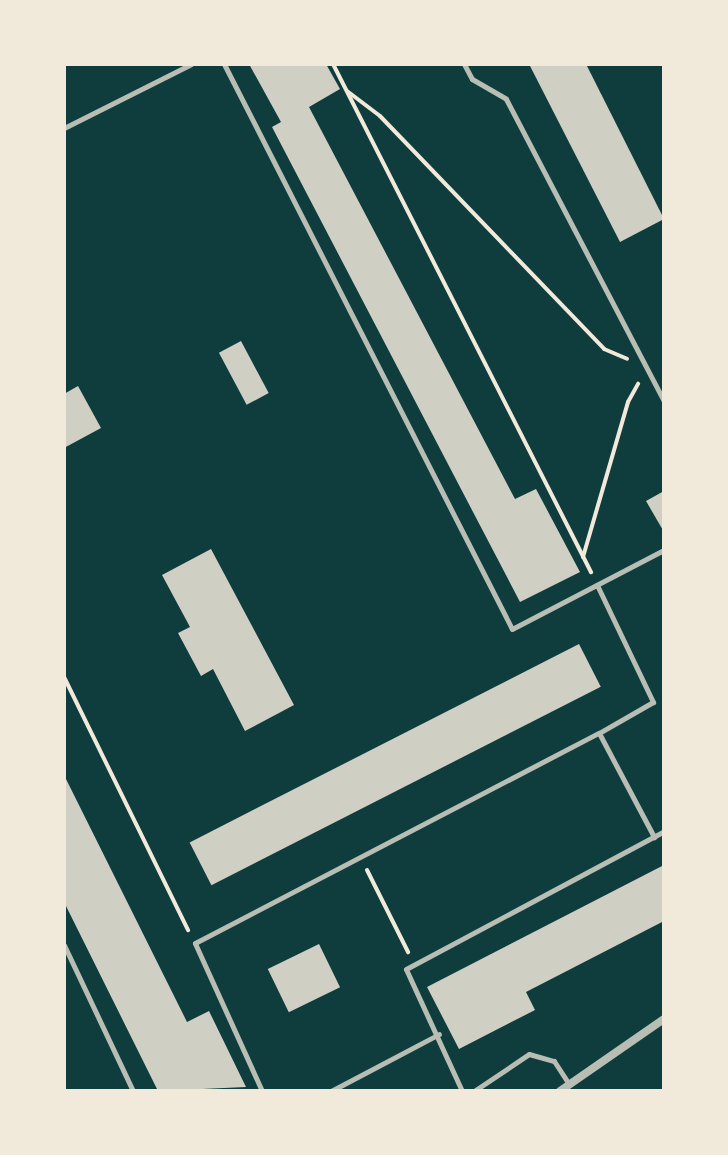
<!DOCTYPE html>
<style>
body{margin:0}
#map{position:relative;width:728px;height:1155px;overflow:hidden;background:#0f3d3e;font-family:Overpass,sans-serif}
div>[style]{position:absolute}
.building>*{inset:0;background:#cfcfc3;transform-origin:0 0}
.path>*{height:4px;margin:-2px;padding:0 2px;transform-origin:2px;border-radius:2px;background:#f1e9da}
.service>*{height:5px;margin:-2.5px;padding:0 2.5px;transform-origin:2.5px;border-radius:2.5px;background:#b8beb3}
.minor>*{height:8px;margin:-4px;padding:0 4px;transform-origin:4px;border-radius:4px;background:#b8beb3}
span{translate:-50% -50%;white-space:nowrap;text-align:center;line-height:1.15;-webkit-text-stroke:8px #f1e9da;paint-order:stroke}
.frame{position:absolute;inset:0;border:66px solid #f1e9da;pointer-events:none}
</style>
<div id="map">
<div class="building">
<i style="clip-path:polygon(249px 64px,326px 64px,340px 89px,309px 107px,515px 499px,536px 489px,580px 572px,520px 602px,272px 127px,281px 122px)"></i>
<i style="clip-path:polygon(529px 64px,586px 64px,664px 219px,620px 242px)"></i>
<i style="left:241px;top:341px;width:59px;height:25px;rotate:62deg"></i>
<i style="clip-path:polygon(78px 386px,101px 428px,64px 448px,64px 394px)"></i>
<i style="clip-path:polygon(664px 491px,664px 532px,646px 501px)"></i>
<i style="clip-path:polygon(211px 549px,294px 705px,245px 731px,213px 669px,201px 676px,178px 633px,190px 627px,162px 575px)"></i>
<i style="left:579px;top:644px;width:48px;height:437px;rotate:63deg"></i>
<i style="clip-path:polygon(64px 775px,187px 1022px,209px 1011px,246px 1087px,158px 1091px,64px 902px)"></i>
<i style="clip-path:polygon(664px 865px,664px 921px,526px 992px,535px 1010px,459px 1049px,427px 987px)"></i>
<i style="left:319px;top:944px;width:48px;height:57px;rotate:64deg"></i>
</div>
<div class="path">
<i style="left:333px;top:64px;width:570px;rotate:63.08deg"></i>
<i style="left:347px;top:91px;width:41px;rotate:37.1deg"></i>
<i style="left:380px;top:116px;width:323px;rotate:46.1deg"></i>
<i style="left:604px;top:349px;width:25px;rotate:23deg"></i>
<i style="left:583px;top:557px;width:161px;rotate:-73.8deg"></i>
<i style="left:628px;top:402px;width:21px;rotate:-61deg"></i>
<i style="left:64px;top:677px;width:282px;rotate:63.9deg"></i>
<i style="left:367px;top:870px;width:92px;rotate:63.4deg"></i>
</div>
<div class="service">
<i style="left:224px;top:64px;width:634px;rotate:62.99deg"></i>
<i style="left:512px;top:629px;width:171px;rotate:-27.5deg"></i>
<i style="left:464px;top:64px;width:17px;rotate:62deg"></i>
<i style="left:472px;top:79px;width:39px;rotate:30deg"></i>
<i style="left:506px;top:99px;width:341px;rotate:62.4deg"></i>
<i style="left:64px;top:128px;width:142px;rotate:-26.7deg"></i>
<i style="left:597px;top:585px;width:130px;rotate:64.4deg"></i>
<i style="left:653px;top:702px;width:62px;rotate:150.1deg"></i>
<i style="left:64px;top:945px;width:161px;rotate:64.7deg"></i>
<i style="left:262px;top:1091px;width:162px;rotate:-114.4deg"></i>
<i style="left:195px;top:943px;width:455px;rotate:-27.5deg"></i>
<i style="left:599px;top:733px;width:118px;rotate:62.1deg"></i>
<i style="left:331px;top:1091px;width:122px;rotate:-27.8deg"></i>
<i style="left:462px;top:1091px;width:134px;rotate:-114.7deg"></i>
<i style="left:406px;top:969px;width:293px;rotate:-28.1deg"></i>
<i style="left:474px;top:1091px;width:66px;rotate:-33.9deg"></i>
<i style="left:529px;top:1054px;width:26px;rotate:16deg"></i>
<i style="left:554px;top:1061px;width:27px;rotate:57deg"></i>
</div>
<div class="minor">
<i style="left:560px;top:1091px;width:126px;rotate:-34.7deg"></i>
</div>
<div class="frame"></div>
</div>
